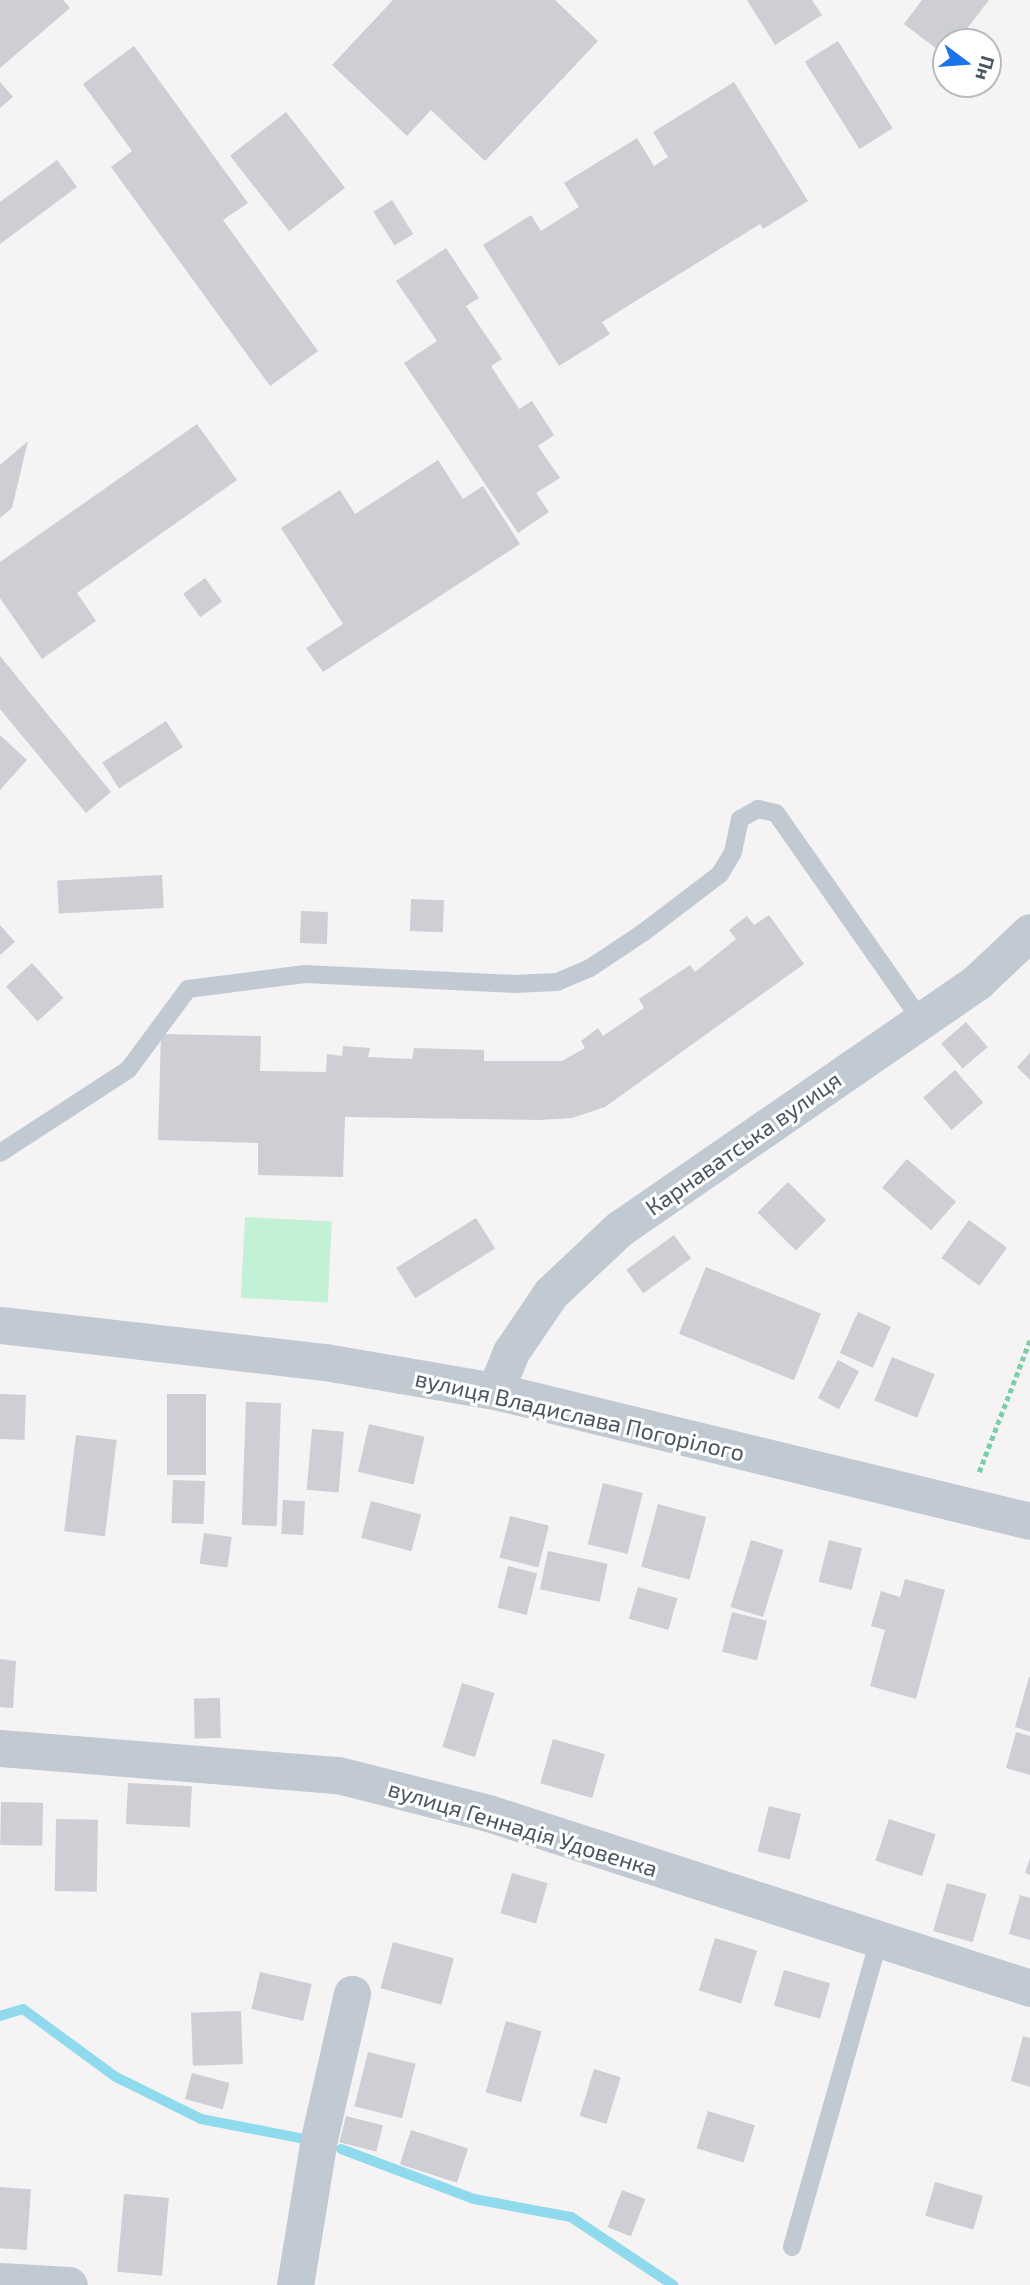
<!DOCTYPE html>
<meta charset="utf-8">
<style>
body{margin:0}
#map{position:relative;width:1030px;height:2285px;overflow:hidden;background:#f5f3f3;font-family:"Exo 2",sans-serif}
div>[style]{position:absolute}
.green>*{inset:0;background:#c3f1d5;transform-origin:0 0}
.stream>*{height:10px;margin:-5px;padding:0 5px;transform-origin:5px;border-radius:5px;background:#90daee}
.building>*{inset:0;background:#cdcfd5;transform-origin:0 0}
.path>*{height:4.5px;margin-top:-2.25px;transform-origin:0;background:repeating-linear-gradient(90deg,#7ad0a6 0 5px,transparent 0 8.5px)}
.service>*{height:18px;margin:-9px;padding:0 9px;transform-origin:9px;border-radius:9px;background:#c1cad2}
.minor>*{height:37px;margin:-18.5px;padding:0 18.5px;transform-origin:18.5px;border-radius:18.5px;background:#c1cad2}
span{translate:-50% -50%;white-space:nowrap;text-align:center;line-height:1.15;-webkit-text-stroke:6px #fff;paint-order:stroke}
.street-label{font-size:23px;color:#4a5661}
.north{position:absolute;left:932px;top:28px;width:70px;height:70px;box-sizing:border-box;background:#fff;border:2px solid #b7bbc0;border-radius:50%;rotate:106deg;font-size:19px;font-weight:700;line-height:28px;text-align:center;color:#4a5661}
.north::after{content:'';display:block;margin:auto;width:24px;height:32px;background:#1a73e8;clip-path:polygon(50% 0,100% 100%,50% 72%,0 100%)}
</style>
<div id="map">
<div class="green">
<i style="left:245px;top:1217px;width:87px;height:81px;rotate:3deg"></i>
</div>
<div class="stream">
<i style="left:0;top:2016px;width:24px;rotate:-17deg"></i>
<i style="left:23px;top:2009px;width:115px;rotate:36.2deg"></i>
<i style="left:116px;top:2077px;width:95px;rotate:26.3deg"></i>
<i style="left:201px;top:2119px;width:106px;rotate:10.9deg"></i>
<i style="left:341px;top:2149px;width:142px;rotate:20.6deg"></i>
<i style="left:474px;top:2199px;width:99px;rotate:10.5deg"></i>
<i style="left:571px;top:2217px;width:123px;rotate:33.7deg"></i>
</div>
<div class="building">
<i style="clip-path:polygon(0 0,63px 0,70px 8px,0 68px)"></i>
<i style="clip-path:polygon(393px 0,555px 0,598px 41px,485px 161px,431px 110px,407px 136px,332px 65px)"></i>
<i style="clip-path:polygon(747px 0,812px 0,822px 15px,775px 45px)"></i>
<i style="clip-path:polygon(922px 0,989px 0,965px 31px,971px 36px,966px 42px,946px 42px,946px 56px,904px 24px)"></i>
<i style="left:838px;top:41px;width:103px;height:39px;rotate:58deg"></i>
<i style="clip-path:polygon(134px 46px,248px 203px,223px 220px,318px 351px,270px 386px,111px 167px,132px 151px,83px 84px)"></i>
<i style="clip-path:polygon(0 82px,13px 97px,0 108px)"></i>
<i style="clip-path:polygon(734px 82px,808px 201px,763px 229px,760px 224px,602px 322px,610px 334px,559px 366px,483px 245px,531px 215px,541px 231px,579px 207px,564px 183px,637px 138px,654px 166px,668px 157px,653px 132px)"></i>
<i style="left:286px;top:112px;width:96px;height:71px;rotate:52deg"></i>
<i style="clip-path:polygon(57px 160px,77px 187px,0 244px,0 202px)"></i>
<i style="left:392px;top:200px;width:40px;height:22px;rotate:58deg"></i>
<i style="clip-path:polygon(446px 248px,479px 298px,466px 306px,502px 359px,491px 366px,519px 409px,532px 401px,554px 435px,538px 446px,560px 478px,536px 493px,549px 512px,518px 533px,404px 363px,437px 341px,396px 281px)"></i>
<i style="clip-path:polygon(197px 424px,237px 480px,77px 593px,96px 621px,42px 659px,0 598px,0 562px)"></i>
<i style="clip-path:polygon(28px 441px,12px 508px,0 518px,0 465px)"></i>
<i style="clip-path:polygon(438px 460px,463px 499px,483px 486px,520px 544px,323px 672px,306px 648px,343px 624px,281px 528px,340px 490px,355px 514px)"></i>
<i style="left:205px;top:578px;width:29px;height:27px;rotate:54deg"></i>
<i style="clip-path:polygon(0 656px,111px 792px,86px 813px,0 709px)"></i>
<i style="left:166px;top:721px;width:31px;height:76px;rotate:57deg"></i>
<i style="clip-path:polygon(0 735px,27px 760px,0 790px)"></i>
<i style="left:162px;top:875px;width:33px;height:105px;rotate:87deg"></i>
<i style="left:411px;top:899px;width:33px;height:32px;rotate:2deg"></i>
<i style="left:301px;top:911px;width:27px;height:32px;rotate:2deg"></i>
<i style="clip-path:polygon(769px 915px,804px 964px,605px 1107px,572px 1118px,540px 1120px,345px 1117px,343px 1177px,258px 1175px,258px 1143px,158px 1140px,161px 1034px,261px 1036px,260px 1071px,326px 1072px,327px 1054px,342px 1056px,343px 1046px,370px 1048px,368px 1057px,412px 1059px,414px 1048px,484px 1050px,484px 1061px,562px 1061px,585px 1048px,581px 1041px,598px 1028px,603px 1036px,644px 1008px,639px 999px,690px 965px,695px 972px,736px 939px,729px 930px,747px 916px,754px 925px)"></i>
<i style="clip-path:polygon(0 925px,15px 942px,0 955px)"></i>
<i style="left:32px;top:963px;width:47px;height:35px;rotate:48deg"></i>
<i style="left:966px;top:1022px;width:33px;height:33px;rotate:49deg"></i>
<i style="clip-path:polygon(1030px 1053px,1030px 1080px,1017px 1067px)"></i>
<i style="left:955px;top:1070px;width:43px;height:42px;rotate:49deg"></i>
<i style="left:907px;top:1159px;width:65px;height:38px;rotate:41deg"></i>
<i style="left:788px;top:1182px;width:54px;height:43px;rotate:45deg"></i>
<i style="left:476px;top:1218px;width:36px;height:94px;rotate:58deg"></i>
<i style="left:969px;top:1220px;width:47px;height:47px;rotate:36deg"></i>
<i style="left:674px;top:1235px;width:29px;height:59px;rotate:54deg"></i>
<i style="left:706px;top:1267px;width:124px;height:72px;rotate:22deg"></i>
<i style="left:858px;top:1312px;width:36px;height:45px;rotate:24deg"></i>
<i style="left:892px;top:1357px;width:46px;height:47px;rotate:22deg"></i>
<i style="left:838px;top:1360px;width:24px;height:43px;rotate:28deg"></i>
<i style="left:0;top:1394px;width:26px;height:45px;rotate:2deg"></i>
<i style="left:167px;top:1394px;width:39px;height:81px"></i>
<i style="left:246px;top:1402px;width:35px;height:123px;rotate:2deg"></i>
<i style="left:369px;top:1424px;width:57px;height:49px;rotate:13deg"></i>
<i style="left:312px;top:1429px;width:32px;height:61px;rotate:5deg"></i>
<i style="left:76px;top:1435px;width:41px;height:97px;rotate:7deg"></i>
<i style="left:173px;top:1480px;width:32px;height:43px;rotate:2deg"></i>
<i style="left:603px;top:1483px;width:41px;height:63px;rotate:14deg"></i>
<i style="left:283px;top:1500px;width:22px;height:34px;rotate:3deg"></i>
<i style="left:371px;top:1501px;width:52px;height:38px;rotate:15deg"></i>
<i style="left:658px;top:1504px;width:50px;height:65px;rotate:15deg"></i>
<i style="left:510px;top:1516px;width:40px;height:43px;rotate:14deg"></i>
<i style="left:204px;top:1533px;width:28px;height:31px;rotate:8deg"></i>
<i style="left:751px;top:1540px;width:34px;height:70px;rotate:17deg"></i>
<i style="left:829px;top:1540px;width:34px;height:43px;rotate:14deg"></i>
<i style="left:548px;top:1551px;width:61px;height:39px;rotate:12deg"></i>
<i style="left:508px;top:1566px;width:30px;height:43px;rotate:14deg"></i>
<i style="clip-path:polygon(905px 1579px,945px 1590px,916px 1699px,870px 1686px,885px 1630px,871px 1626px,881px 1591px,900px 1597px)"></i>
<i style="left:638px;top:1587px;width:41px;height:33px;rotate:16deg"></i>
<i style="left:732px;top:1612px;width:36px;height:41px;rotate:14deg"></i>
<i style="clip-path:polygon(0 1659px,16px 1661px,13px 1708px,0 1707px)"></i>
<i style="clip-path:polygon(1029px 1677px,1030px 1677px,1030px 1732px,1015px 1727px)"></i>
<i style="left:462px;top:1683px;width:34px;height:67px;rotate:17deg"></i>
<i style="left:220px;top:1698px;width:40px;height:26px;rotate:89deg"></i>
<i style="clip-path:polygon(1016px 1732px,1030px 1736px,1030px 1775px,1006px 1768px)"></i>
<i style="left:553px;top:1739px;width:54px;height:46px;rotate:16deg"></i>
<i style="left:128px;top:1783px;width:64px;height:41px;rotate:3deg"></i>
<i style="left:1px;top:1802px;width:42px;height:43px;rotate:1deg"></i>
<i style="left:769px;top:1806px;width:33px;height:47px;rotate:14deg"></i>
<i style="left:56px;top:1819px;width:42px;height:72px;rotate:1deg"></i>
<i style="left:889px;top:1819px;width:49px;height:44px;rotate:18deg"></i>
<i style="clip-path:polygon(1030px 1858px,1030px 1875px,1025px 1873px)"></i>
<i style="left:512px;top:1873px;width:37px;height:42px;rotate:16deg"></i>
<i style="left:947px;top:1883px;width:41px;height:50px;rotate:16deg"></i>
<i style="clip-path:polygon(1020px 1895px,1030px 1898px,1030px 1940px,1009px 1934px)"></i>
<i style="left:715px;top:1938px;width:44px;height:55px;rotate:17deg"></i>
<i style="left:393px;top:1942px;width:63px;height:48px;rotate:15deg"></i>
<i style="left:784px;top:1970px;width:48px;height:37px;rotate:16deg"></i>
<i style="left:260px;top:1972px;width:53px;height:38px;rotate:13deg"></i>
<i style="left:241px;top:2011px;width:53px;height:50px;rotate:88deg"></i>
<i style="left:506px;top:2021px;width:37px;height:74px;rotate:16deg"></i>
<i style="clip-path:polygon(1023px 2036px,1030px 2038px,1030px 2087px,1011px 2081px)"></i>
<i style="left:368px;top:2052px;width:49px;height:56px;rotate:14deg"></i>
<i style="left:594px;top:2069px;width:28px;height:49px;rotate:17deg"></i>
<i style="left:192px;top:2073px;width:39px;height:27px;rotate:15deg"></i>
<i style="left:708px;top:2111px;width:49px;height:39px;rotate:17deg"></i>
<i style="left:346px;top:2116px;width:38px;height:27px;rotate:14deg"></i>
<i style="left:411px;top:2130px;width:60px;height:36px;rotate:18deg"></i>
<i style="left:935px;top:2182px;width:50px;height:35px;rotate:16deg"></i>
<i style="left:0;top:2187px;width:31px;height:61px;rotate:4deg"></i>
<i style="left:622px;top:2190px;width:25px;height:40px;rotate:21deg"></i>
<i style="left:124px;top:2194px;width:45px;height:78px;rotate:5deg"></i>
</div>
<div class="path">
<i style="left:979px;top:1472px;width:142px;rotate:-68.9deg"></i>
</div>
<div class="service">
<i style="left:0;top:1153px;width:153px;rotate:-33deg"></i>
<i style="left:128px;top:1070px;width:101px;rotate:-53.5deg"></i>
<i style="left:188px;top:989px;width:118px;rotate:-7.3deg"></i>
<i style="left:305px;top:974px;width:209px;rotate:2.7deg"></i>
<i style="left:514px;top:984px;width:43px;rotate:-2.7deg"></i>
<i style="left:557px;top:982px;width:36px;rotate:-23deg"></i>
<i style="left:590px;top:968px;width:65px;rotate:-33.7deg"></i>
<i style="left:644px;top:932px;width:96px;rotate:-37.3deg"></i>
<i style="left:720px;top:874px;width:26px;rotate:-59deg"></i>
<i style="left:733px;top:852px;width:34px;rotate:-78deg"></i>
<i style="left:740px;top:819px;width:21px;rotate:-29deg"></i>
<i style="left:758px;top:809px;width:18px;rotate:13deg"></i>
<i style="left:776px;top:813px;width:253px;rotate:55deg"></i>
<i style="left:792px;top:2247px;width:320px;rotate:-74.2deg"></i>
</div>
<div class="minor">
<i style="left:0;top:1325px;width:327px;rotate:6.5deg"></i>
<i style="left:325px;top:1362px;width:172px;rotate:9.7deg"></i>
<i style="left:495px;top:1391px;width:551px;rotate:13.66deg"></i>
<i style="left:495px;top:1391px;width:42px;rotate:-67.7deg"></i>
<i style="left:511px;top:1352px;width:71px;rotate:-55.9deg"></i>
<i style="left:551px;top:1293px;width:93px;rotate:-43.3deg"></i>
<i style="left:619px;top:1229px;width:436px;rotate:-34.6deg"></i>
<i style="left:978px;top:981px;width:71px;rotate:-43.3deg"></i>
<i style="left:0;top:1748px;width:339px;rotate:4.6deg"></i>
<i style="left:338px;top:1775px;width:155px;rotate:14.2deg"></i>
<i style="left:488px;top:1813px;width:570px;rotate:17.89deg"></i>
<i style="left:0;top:2281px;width:69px;rotate:3.3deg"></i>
<i style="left:295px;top:2285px;width:148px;rotate:-80.7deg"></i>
<i style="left:319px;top:2139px;width:149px;rotate:-77.2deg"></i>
</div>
<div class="street-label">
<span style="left:743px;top:1143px;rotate:-35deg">Карнаватська вулиця</span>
<span style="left:580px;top:1415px;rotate:13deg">вулиця Владислава Погорілого</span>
<span style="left:523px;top:1828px;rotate:17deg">вулиця Геннадія Удовенка</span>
</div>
<div class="north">Пн</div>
</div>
